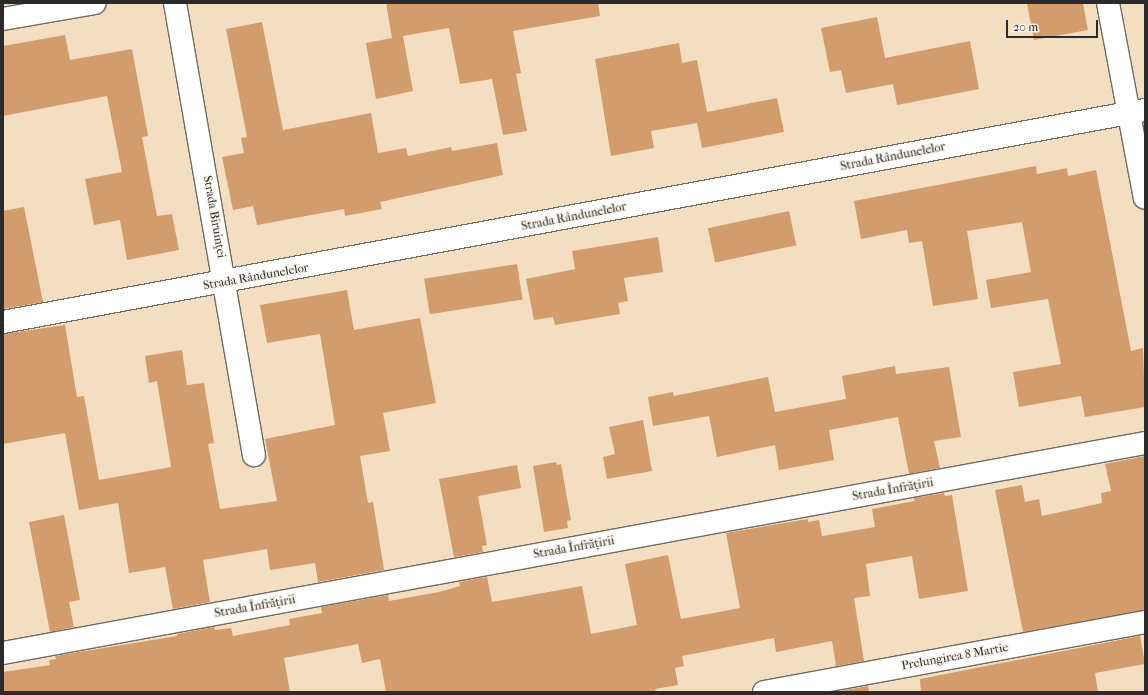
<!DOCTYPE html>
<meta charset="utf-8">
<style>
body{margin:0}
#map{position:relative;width:1148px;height:695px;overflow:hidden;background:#f3dec1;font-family:"IM FELL French Canon",serif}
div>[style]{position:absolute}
.building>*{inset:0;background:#d39c6c;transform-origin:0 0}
.roads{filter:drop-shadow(1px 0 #716a60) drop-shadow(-1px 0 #716a60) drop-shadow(0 1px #716a60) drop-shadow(0 -1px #716a60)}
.minor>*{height:22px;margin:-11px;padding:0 11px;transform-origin:11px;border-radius:11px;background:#fff}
span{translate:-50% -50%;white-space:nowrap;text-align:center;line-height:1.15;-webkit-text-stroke:3px #f7f3e8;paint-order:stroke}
.street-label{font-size:12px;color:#2b2b2b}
.frame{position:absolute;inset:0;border:4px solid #2b2b2b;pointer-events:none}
.scale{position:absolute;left:1006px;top:20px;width:92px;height:18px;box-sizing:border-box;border:2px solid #2b2b2b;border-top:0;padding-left:5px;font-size:12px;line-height:14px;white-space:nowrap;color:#2b2b2b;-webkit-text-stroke:3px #f7f3e8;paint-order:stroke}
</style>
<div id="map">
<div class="building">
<i style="clip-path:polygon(386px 3px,598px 3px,600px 16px,513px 31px,521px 73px,516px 74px,527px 131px,503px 135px,492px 79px,460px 84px,449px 28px,403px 36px,413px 91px,376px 99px,366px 43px,392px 38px)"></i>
<i style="clip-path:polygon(1027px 3px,1083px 3px,1088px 30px,1034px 40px)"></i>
<i style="clip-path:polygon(877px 17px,885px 58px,970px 41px,979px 89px,897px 105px,893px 84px,846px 93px,841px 70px,830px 72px,821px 28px)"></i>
<i style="clip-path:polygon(262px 22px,283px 130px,371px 113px,378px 153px,406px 148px,408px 156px,451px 147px,452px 151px,497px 143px,503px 175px,380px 202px,382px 209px,345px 216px,344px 209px,257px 225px,253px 206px,233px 210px,222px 157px,244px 153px,241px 138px,247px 137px,226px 29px)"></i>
<i style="clip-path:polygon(65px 35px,70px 60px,132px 49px,148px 136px,142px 137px,157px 216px,172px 214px,179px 250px,127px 260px,120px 220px,94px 225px,85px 179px,122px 172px,107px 96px,3px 116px,3px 46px)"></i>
<i style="clip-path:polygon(679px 43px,682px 63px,697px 60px,707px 112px,777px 98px,784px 132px,702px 148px,697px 123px,651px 131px,654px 148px,611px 156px,595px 59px)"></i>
<i style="clip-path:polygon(1036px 166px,1037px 174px,1067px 168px,1068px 176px,1096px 170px,1131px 351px,1143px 348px,1145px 407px,1085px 417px,1081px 396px,1019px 407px,1013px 372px,1061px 364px,1048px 299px,991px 308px,986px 280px,1031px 272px,1022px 222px,967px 231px,978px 299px,933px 306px,922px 241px,909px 243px,907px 230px,861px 239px,854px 201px)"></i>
<i style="clip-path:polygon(24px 207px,43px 302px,3px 309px,3px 211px)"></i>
<i style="left:789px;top:211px;width:35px;height:83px;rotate:78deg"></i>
<i style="clip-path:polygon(658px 237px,663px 272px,624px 278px,628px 301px,618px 303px,620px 314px,555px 325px,553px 317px,534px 320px,526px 279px,575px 269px,572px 251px)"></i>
<i style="left:517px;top:264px;width:36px;height:94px;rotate:81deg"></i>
<i style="clip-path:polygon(347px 290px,354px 330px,420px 318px,436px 403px,383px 413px,390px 451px,360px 456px,368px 503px,373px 502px,384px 570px,318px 582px,315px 563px,270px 570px,267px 549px,203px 560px,210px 602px,173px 609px,165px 567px,129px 573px,118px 503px,79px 510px,65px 433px,3px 444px,3px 334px,65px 325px,77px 397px,84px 396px,99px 480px,171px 467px,157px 381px,149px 383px,145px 356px,182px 350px,187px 385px,204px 383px,214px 443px,208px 444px,220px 509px,277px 501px,265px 439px,335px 425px,320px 334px,267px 343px,260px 305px)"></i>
<i style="clip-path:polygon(895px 366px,896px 374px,949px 367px,961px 437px,934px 441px,940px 468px,909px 474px,898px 417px,829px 430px,834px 460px,779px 470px,775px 445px,717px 457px,709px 416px,653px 426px,648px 397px,673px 392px,674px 396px,768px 377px,775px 412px,846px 399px,842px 376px)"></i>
<i style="clip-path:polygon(643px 420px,652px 471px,607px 479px,603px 457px,615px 454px,609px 427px)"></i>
<i style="clip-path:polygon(1145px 456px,1145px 610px,1023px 632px,995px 490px,1022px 485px,1025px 502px,1039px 499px,1042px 516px,1102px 503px,1101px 493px,1111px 491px,1105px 464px)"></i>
<i style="clip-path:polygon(556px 462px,557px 465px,561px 464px,571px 520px,567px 521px,568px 528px,544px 532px,533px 466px)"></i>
<i style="clip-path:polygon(517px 465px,521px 488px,478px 496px,487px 545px,482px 546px,483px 552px,454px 557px,439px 479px)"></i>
<i style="clip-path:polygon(944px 493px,945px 496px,952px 495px,968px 591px,919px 599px,912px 556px,866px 564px,870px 596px,854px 598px,864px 661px,836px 666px,832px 641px,776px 652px,774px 638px,682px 656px,684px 666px,675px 668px,678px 685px,655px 689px,656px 692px,386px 692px,380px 659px,362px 663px,358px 644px,284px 658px,290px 692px,3px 692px,3px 672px,50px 665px,49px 660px,56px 659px,55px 656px,177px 636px,177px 634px,214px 627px,215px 630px,231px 628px,233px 636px,290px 625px,289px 619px,322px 613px,321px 607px,388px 595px,389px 601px,439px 592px,460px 586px,459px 582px,487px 577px,492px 602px,582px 586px,591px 634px,637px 625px,625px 564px,668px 555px,681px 619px,740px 608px,726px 533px,808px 519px,808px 522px,819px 520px,822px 536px,875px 527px,872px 509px,915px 501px,914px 498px)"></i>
<i style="clip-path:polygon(64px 515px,80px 600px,69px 602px,74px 627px,50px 632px,29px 522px)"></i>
<i style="clip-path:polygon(1140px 636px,1145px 664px,1095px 673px,1098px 692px,921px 692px,920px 679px)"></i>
<i style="clip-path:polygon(868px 686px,869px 692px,840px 692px,840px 691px)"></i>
</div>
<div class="roads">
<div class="minor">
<i style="left:175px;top:3px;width:459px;rotate:80.1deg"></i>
<i style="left:1108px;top:3px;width:198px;rotate:79.3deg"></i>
<i style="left:3px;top:19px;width:93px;rotate:-9.9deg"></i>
<i style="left:3px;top:322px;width:1162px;rotate:-10.52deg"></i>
<i style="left:3px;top:653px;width:1161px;rotate:-10.42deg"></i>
<i style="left:764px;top:692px;width:387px;rotate:-10.4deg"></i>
</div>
</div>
<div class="street-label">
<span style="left:893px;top:157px;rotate:-11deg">Strada Rândunelelor</span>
<span style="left:214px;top:217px;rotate:80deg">Strada Biruinței</span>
<span style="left:574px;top:217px;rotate:-11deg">Strada Rândunelelor</span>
<span style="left:256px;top:277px;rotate:-10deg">Strada Rândunelelor</span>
<span style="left:893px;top:490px;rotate:-10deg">Strada Înfrățirii</span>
<span style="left:574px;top:548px;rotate:-10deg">Strada Înfrățirii</span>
<span style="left:255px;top:607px;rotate:-10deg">Strada Înfrățirii</span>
<span style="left:955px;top:657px;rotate:-10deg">Prelungirea 8 Martie</span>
</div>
<div class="frame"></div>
<div class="scale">20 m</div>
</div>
